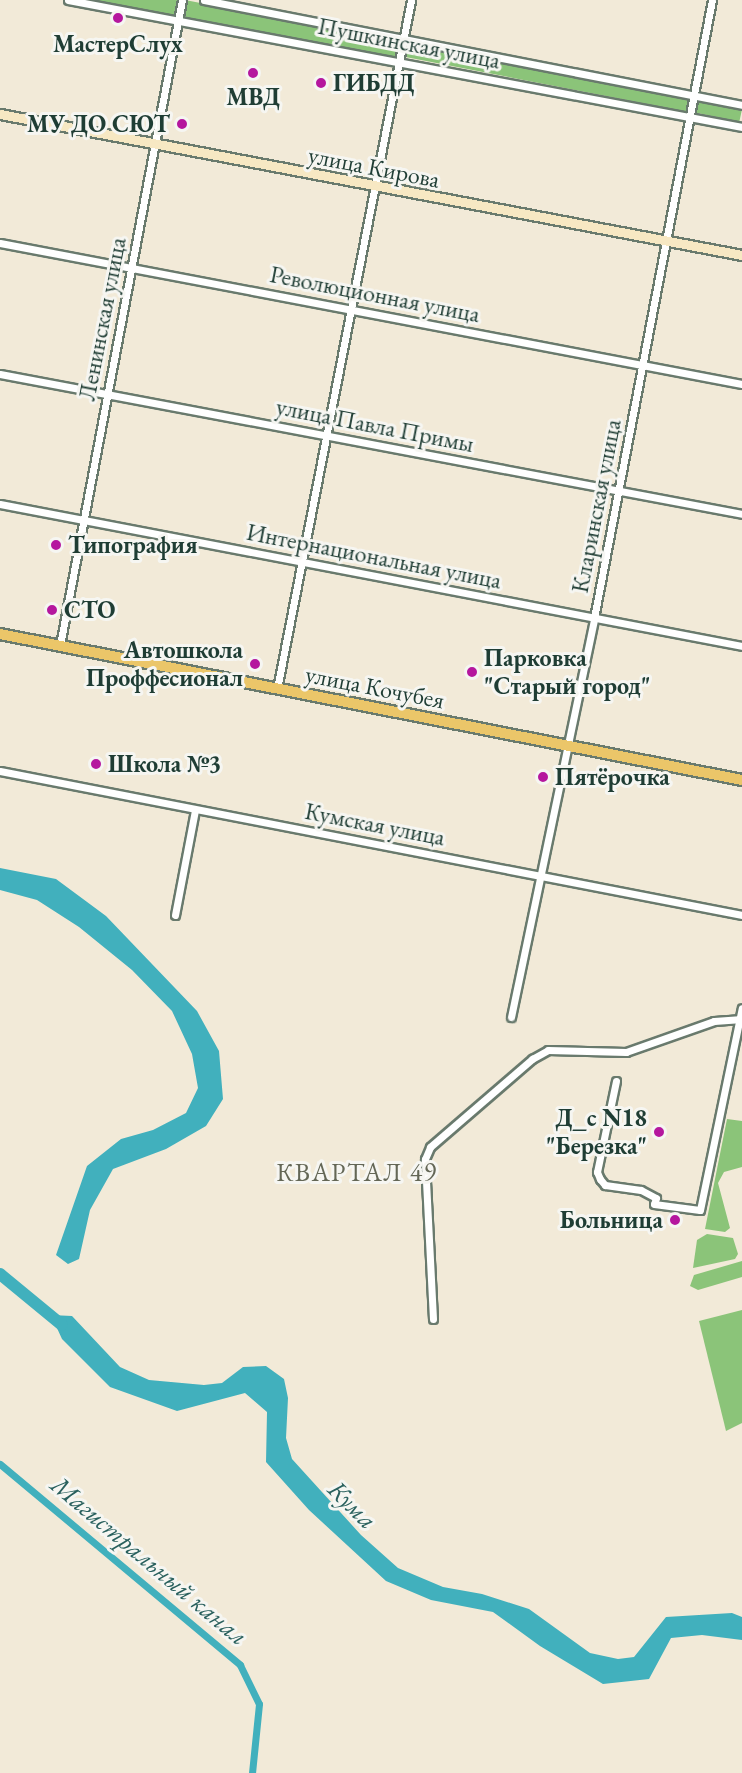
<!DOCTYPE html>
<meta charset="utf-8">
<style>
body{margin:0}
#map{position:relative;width:742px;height:1773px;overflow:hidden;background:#f2ead8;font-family:"EB Garamond",serif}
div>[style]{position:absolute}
.green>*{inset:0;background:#8bc479;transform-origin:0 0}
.water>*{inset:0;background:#41b0bd}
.canal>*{height:7px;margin:-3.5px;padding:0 3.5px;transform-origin:3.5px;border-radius:3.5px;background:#41b0bd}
.river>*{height:12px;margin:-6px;padding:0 6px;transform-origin:6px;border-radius:6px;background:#41b0bd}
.roads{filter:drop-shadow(2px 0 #697a6d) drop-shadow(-2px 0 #697a6d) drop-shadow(0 2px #697a6d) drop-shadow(0 -2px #697a6d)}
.street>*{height:7px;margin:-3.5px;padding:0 3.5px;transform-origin:3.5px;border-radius:3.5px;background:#fff}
.secondary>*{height:9px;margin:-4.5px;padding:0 4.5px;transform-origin:4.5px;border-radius:4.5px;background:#f7e8c3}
.primary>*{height:10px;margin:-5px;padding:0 5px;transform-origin:5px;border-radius:5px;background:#ebc669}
.dots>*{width:16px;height:16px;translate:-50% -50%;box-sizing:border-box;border:3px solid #f6f6f2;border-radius:50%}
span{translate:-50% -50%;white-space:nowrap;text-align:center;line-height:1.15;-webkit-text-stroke:6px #f6f6f2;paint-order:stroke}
.street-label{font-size:24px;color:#1f3d34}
.poi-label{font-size:24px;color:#1f3d34;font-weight:700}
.left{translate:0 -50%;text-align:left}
.right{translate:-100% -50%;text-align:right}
.neighbourhood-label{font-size:26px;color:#646756;letter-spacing:1.5px}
.water-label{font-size:26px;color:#29605d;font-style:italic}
</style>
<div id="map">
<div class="green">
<i style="clip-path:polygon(89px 0,181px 0,177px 18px)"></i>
<i style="left:185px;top:0;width:221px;height:19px;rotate:11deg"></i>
<i style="left:407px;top:43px;width:289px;height:14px;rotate:11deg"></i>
<i style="left:699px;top:100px;width:44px;height:13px;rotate:12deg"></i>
<i style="clip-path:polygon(727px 1119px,742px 1121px,742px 1167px,724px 1172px,718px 1183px,730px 1228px,725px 1232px,705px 1229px)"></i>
<i style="clip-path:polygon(707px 1234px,733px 1238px,738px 1254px,735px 1259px,693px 1268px,697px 1240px)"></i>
<i style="clip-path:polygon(742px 1261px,742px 1277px,698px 1290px,690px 1286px,694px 1275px)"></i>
<i style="clip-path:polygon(742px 1310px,742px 1423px,726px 1431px,699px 1321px)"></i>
</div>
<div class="water">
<i style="clip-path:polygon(0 868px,56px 879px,106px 916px,197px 1011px,219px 1051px,223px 1099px,206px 1126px,166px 1149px,113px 1169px,90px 1210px,79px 1259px,68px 1264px,56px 1255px,87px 1166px,121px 1139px,153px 1130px,186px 1113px,198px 1088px,192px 1054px,172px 1011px,132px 970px,79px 927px,37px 900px,0 890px)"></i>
<i style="clip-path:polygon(51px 1315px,72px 1316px,120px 1367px,149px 1380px,204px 1385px,222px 1383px,243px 1367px,266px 1366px,284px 1379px,288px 1398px,286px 1438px,292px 1459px,361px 1535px,398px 1568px,443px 1587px,482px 1594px,529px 1609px,590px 1653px,618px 1659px,634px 1657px,666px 1617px,732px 1613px,742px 1617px,742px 1640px,702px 1635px,671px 1638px,649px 1679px,603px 1684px,540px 1646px,493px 1612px,431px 1600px,386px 1581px,309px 1510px,266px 1462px,267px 1412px,245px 1393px,177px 1411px,110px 1387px,62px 1339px)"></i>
</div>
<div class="canal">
<i style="left:0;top:1464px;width:313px;rotate:39.9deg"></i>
<i style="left:240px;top:1665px;width:43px;rotate:64deg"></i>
<i style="left:259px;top:1704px;width:69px;rotate:95.8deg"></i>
</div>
<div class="river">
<i style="left:0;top:1274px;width:80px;rotate:39.4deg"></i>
</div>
<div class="roads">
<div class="street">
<i style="left:68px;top:0;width:686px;rotate:10.67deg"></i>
<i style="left:204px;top:0;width:548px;rotate:11.04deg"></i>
<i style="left:0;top:243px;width:755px;rotate:10.76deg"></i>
<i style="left:0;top:374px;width:755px;rotate:10.68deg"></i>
<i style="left:0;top:504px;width:755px;rotate:10.83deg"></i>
<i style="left:60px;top:645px;width:656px;rotate:-79.29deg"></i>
<i style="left:277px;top:689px;width:702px;rotate:-78.99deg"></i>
<i style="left:0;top:771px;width:756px;rotate:10.98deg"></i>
<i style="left:175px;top:915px;width:107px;rotate:-79.2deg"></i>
<i style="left:511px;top:1017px;width:408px;rotate:-78.2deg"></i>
<i style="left:594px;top:618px;width:629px;rotate:-79.19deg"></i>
<i style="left:616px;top:1081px;width:93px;rotate:101.8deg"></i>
<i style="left:597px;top:1172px;width:8px;rotate:67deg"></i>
<i style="left:600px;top:1179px;width:8px;rotate:50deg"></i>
<i style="left:605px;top:1185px;width:36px;rotate:8deg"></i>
<i style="left:641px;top:1190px;width:17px;rotate:28deg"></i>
<i style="left:656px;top:1198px;width:6px;rotate:108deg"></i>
<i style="left:654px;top:1204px;width:46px;rotate:7.4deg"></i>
<i style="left:700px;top:1210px;width:206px;rotate:-78.3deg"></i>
<i style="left:433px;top:1319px;width:160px;rotate:-92.9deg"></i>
<i style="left:425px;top:1159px;width:13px;rotate:-67deg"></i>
<i style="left:430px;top:1147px;width:135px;rotate:-40.8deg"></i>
<i style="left:532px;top:1059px;width:18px;rotate:-29deg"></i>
<i style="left:548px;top:1050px;width:78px;rotate:1.5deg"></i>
<i style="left:626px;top:1052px;width:93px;rotate:-19.4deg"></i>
<i style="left:714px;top:1021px;width:28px;rotate:-4deg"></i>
</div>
<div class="secondary">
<i style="left:0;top:114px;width:755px;rotate:10.76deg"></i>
</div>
<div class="primary">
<i style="left:0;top:634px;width:756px;rotate:11.13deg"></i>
</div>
</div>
<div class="dots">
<i style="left:118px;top:18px;background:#b5179e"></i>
<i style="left:253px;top:73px;background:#b5179e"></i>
<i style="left:321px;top:83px;background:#b5179e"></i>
<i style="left:182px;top:124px;background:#b5179e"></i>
<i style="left:56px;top:545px;background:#b5179e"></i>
<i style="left:52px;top:610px;background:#b5179e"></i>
<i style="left:255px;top:664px;background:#b5179e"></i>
<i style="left:472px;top:672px;background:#b5179e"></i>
<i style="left:96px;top:764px;background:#b5179e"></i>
<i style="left:543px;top:777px;background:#b5179e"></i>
<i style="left:659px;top:1132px;background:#b5179e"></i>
<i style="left:675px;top:1220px;background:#b5179e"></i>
</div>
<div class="street-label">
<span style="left:409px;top:43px;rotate:11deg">Пушкинская улица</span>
<span style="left:374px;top:167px;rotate:11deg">улица Кирова</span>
<span style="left:375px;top:294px;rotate:11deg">Революционная улица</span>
<span style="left:102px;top:319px;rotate:-79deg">Ленинская улица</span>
<span style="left:375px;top:425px;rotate:11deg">улица Павла Примы</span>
<span style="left:596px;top:506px;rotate:-79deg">Кларинская улица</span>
<span style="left:374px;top:556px;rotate:11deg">Интернациональная улица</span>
<span style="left:375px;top:687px;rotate:11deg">улица Кочубея</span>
<span style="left:375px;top:824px;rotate:11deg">Кумская улица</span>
</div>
<div class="poi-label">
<span style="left:118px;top:44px">МастерСлух</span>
<span class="left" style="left:333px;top:83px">ГИБДД</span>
<span style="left:253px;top:97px">МВД</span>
<span class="right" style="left:170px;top:124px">МУ ДО СЮТ</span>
<span class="left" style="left:68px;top:545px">Типография</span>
<span class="left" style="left:64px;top:610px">СТО</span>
<span class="right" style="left:243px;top:664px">Автошкола<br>Проффесионал</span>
<span class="left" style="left:484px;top:672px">Парковка<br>"Старый город"</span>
<span class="left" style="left:108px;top:764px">Школа №3</span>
<span class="left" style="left:555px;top:777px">Пятёрочка</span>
<span class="right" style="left:647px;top:1132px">Д_с N18<br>"Березка"</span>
<span class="right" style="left:663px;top:1220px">Больница</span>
</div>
<div class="neighbourhood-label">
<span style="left:357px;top:1173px">КВАРТАЛ 49</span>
</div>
<div class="water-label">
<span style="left:352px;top:1505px;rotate:45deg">Кума</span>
<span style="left:149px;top:1561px;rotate:40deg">Магистральный канал</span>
</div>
</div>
